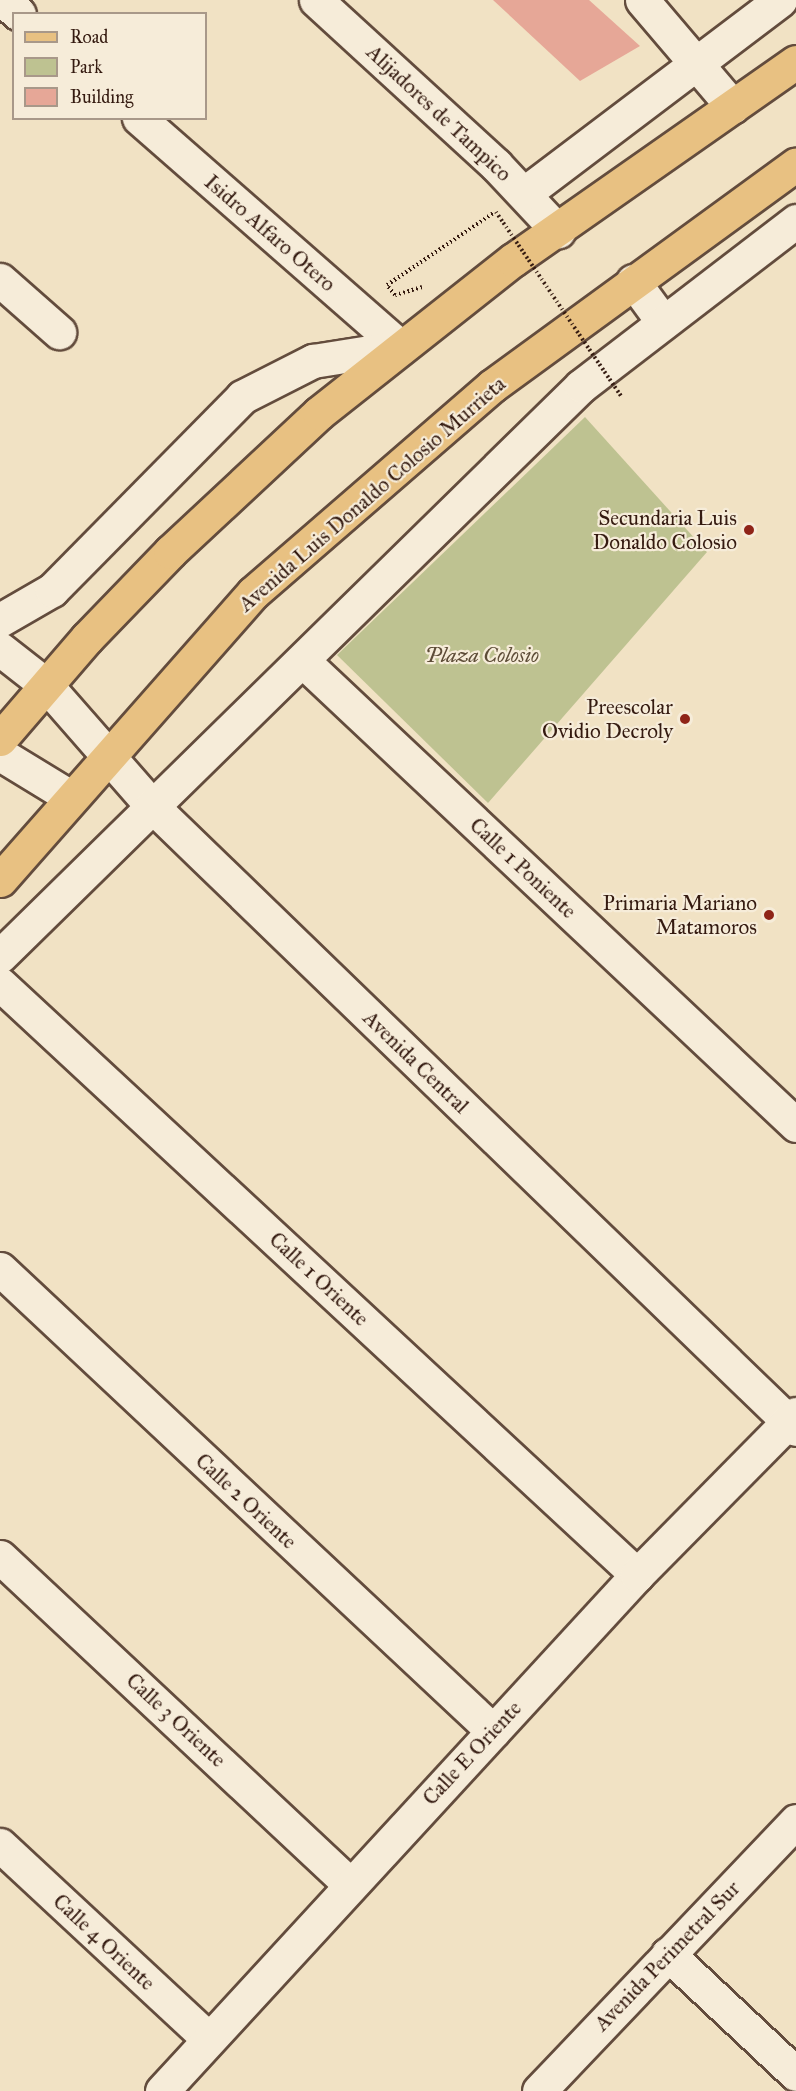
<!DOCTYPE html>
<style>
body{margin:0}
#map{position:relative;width:796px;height:2091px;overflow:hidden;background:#f1e2c4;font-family:"IM FELL Great Primer",serif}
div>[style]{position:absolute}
.green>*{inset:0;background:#bec291}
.building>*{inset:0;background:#e6a797}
.path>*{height:4px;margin-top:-2px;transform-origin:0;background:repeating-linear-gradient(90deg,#341a10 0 1.5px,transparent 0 4.5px)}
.roads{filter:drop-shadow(2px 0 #634c3d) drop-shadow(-2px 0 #634c3d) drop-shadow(0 2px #634c3d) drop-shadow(0 -2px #634c3d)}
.minor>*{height:33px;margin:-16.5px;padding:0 16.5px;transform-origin:16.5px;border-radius:16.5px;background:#f6ecd9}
.major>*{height:33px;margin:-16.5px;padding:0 16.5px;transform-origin:16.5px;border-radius:16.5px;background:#e8c182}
.path-bridge>*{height:4px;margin-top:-2px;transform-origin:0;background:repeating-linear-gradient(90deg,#341a10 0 1.5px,transparent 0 4.5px)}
.dots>*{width:16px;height:16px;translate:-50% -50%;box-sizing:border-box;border:3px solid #f6ecd9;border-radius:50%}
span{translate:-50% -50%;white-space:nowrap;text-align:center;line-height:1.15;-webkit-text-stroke:4.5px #f6ecd9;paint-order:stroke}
.street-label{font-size:21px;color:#341a10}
.poi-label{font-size:21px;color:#341a10}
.right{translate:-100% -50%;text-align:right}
.park-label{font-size:21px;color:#5d4c37;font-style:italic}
.legend{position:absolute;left:12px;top:12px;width:195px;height:108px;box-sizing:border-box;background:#f6ecd9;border:2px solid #a89889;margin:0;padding:8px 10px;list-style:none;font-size:18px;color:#341a10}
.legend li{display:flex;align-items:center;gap:12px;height:30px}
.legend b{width:30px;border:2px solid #a89889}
</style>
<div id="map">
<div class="green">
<i style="clip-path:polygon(585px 417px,707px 552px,488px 803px,337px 655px)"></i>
</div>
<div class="building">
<i style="clip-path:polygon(493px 0,589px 0,640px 46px,580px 81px)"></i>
</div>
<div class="path">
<i style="left:422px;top:287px;width:28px;rotate:163deg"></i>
<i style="left:395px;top:295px;width:13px;rotate:-129deg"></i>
<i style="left:387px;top:285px;width:130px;rotate:-34.1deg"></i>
</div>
<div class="roads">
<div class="minor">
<i style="left:3px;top:0;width:21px;rotate:41deg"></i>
<i style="left:316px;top:0;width:244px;rotate:42.5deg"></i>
<i style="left:496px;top:165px;width:91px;rotate:46.8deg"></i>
<i style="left:642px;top:0;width:140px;rotate:49.6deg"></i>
<i style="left:139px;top:118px;width:348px;rotate:41.2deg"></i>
<i style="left:525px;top:193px;width:320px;rotate:-37.1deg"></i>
<i style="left:0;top:280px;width:79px;rotate:41.4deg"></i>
<i style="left:633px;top:281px;width:51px;rotate:53.8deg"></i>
<i style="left:0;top:620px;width:60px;rotate:-30deg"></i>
<i style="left:52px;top:590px;width:271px;rotate:-45.4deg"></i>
<i style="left:242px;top:397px;width:80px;rotate:-26.9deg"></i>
<i style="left:313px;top:361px;width:89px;rotate:-9deg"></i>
<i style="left:0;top:649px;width:58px;rotate:38deg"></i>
<i style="left:46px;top:685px;width:161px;rotate:48.8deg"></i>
<i style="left:152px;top:806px;width:896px;rotate:44.05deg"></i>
<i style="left:303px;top:661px;width:677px;rotate:43.26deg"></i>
<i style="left:0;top:754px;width:84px;rotate:31.4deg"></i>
<i style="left:0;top:956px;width:814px;rotate:-44.45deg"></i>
<i style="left:581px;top:386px;width:271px;rotate:-37.5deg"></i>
<i style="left:0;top:984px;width:869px;rotate:42.85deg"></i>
<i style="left:0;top:1269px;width:676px;rotate:43.14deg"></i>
<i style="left:0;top:1557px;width:480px;rotate:43.1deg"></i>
<i style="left:0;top:1845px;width:284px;rotate:42.9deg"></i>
<i style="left:668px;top:1954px;width:175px;rotate:43.2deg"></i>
<i style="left:162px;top:2091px;width:701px;rotate:-47.37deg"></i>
<i style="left:637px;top:1575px;width:226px;rotate:-45.4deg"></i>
<i style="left:539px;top:2091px;width:373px;rotate:-46.4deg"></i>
</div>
<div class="major">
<i style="left:0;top:739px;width:133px;rotate:-49.3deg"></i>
<i style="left:87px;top:638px;width:120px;rotate:-46deg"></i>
<i style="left:170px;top:552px;width:204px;rotate:-43deg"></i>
<i style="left:319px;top:413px;width:247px;rotate:-38.3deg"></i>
<i style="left:513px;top:260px;width:345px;rotate:-35deg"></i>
<i style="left:0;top:880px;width:383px;rotate:-48.6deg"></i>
<i style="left:253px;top:593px;width:316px;rotate:-40.9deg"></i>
<i style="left:492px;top:386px;width:376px;rotate:-36.1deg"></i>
</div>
</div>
<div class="path-bridge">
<i style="left:496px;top:212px;width:222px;rotate:55.8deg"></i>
</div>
<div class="dots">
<i style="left:749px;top:530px;background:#8f2418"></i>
<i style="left:685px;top:719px;background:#8f2418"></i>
<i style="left:769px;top:915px;background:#8f2418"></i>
</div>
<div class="street-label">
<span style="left:439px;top:113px;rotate:43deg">Alijadores de Tampico</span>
<span style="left:270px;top:233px;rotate:41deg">Isidro Alfaro Otero</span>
<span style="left:372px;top:494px;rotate:-41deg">Avenida Luis Donaldo Colosio Murrieta</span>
<span style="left:523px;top:868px;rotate:43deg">Calle 1 Poniente</span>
<span style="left:416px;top:1062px;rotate:44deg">Avenida Central</span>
<span style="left:319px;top:1279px;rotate:43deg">Calle 1 Oriente</span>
<span style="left:246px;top:1501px;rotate:43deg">Calle 2 Oriente</span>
<span style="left:176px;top:1720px;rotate:43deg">Calle 3 Oriente</span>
<span style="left:472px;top:1753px;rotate:-47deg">Calle E Oriente</span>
<span style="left:104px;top:1942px;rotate:43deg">Calle 4 Oriente</span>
<span style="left:667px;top:1956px;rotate:-46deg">Avenida Perimetral Sur</span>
</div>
<div class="poi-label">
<span class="right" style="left:737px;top:530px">Secundaria Luis<br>Donaldo Colosio</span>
<span class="right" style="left:673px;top:719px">Preescolar<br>Ovidio Decroly</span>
<span class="right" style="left:757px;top:915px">Primaria Mariano<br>Matamoros</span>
</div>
<div class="park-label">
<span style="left:482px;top:655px">Plaza Colosio</span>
</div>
<ul class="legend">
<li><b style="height:8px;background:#e8c182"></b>Road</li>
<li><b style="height:16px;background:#bec291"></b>Park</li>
<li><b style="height:16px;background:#e6a797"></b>Building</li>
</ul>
</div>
